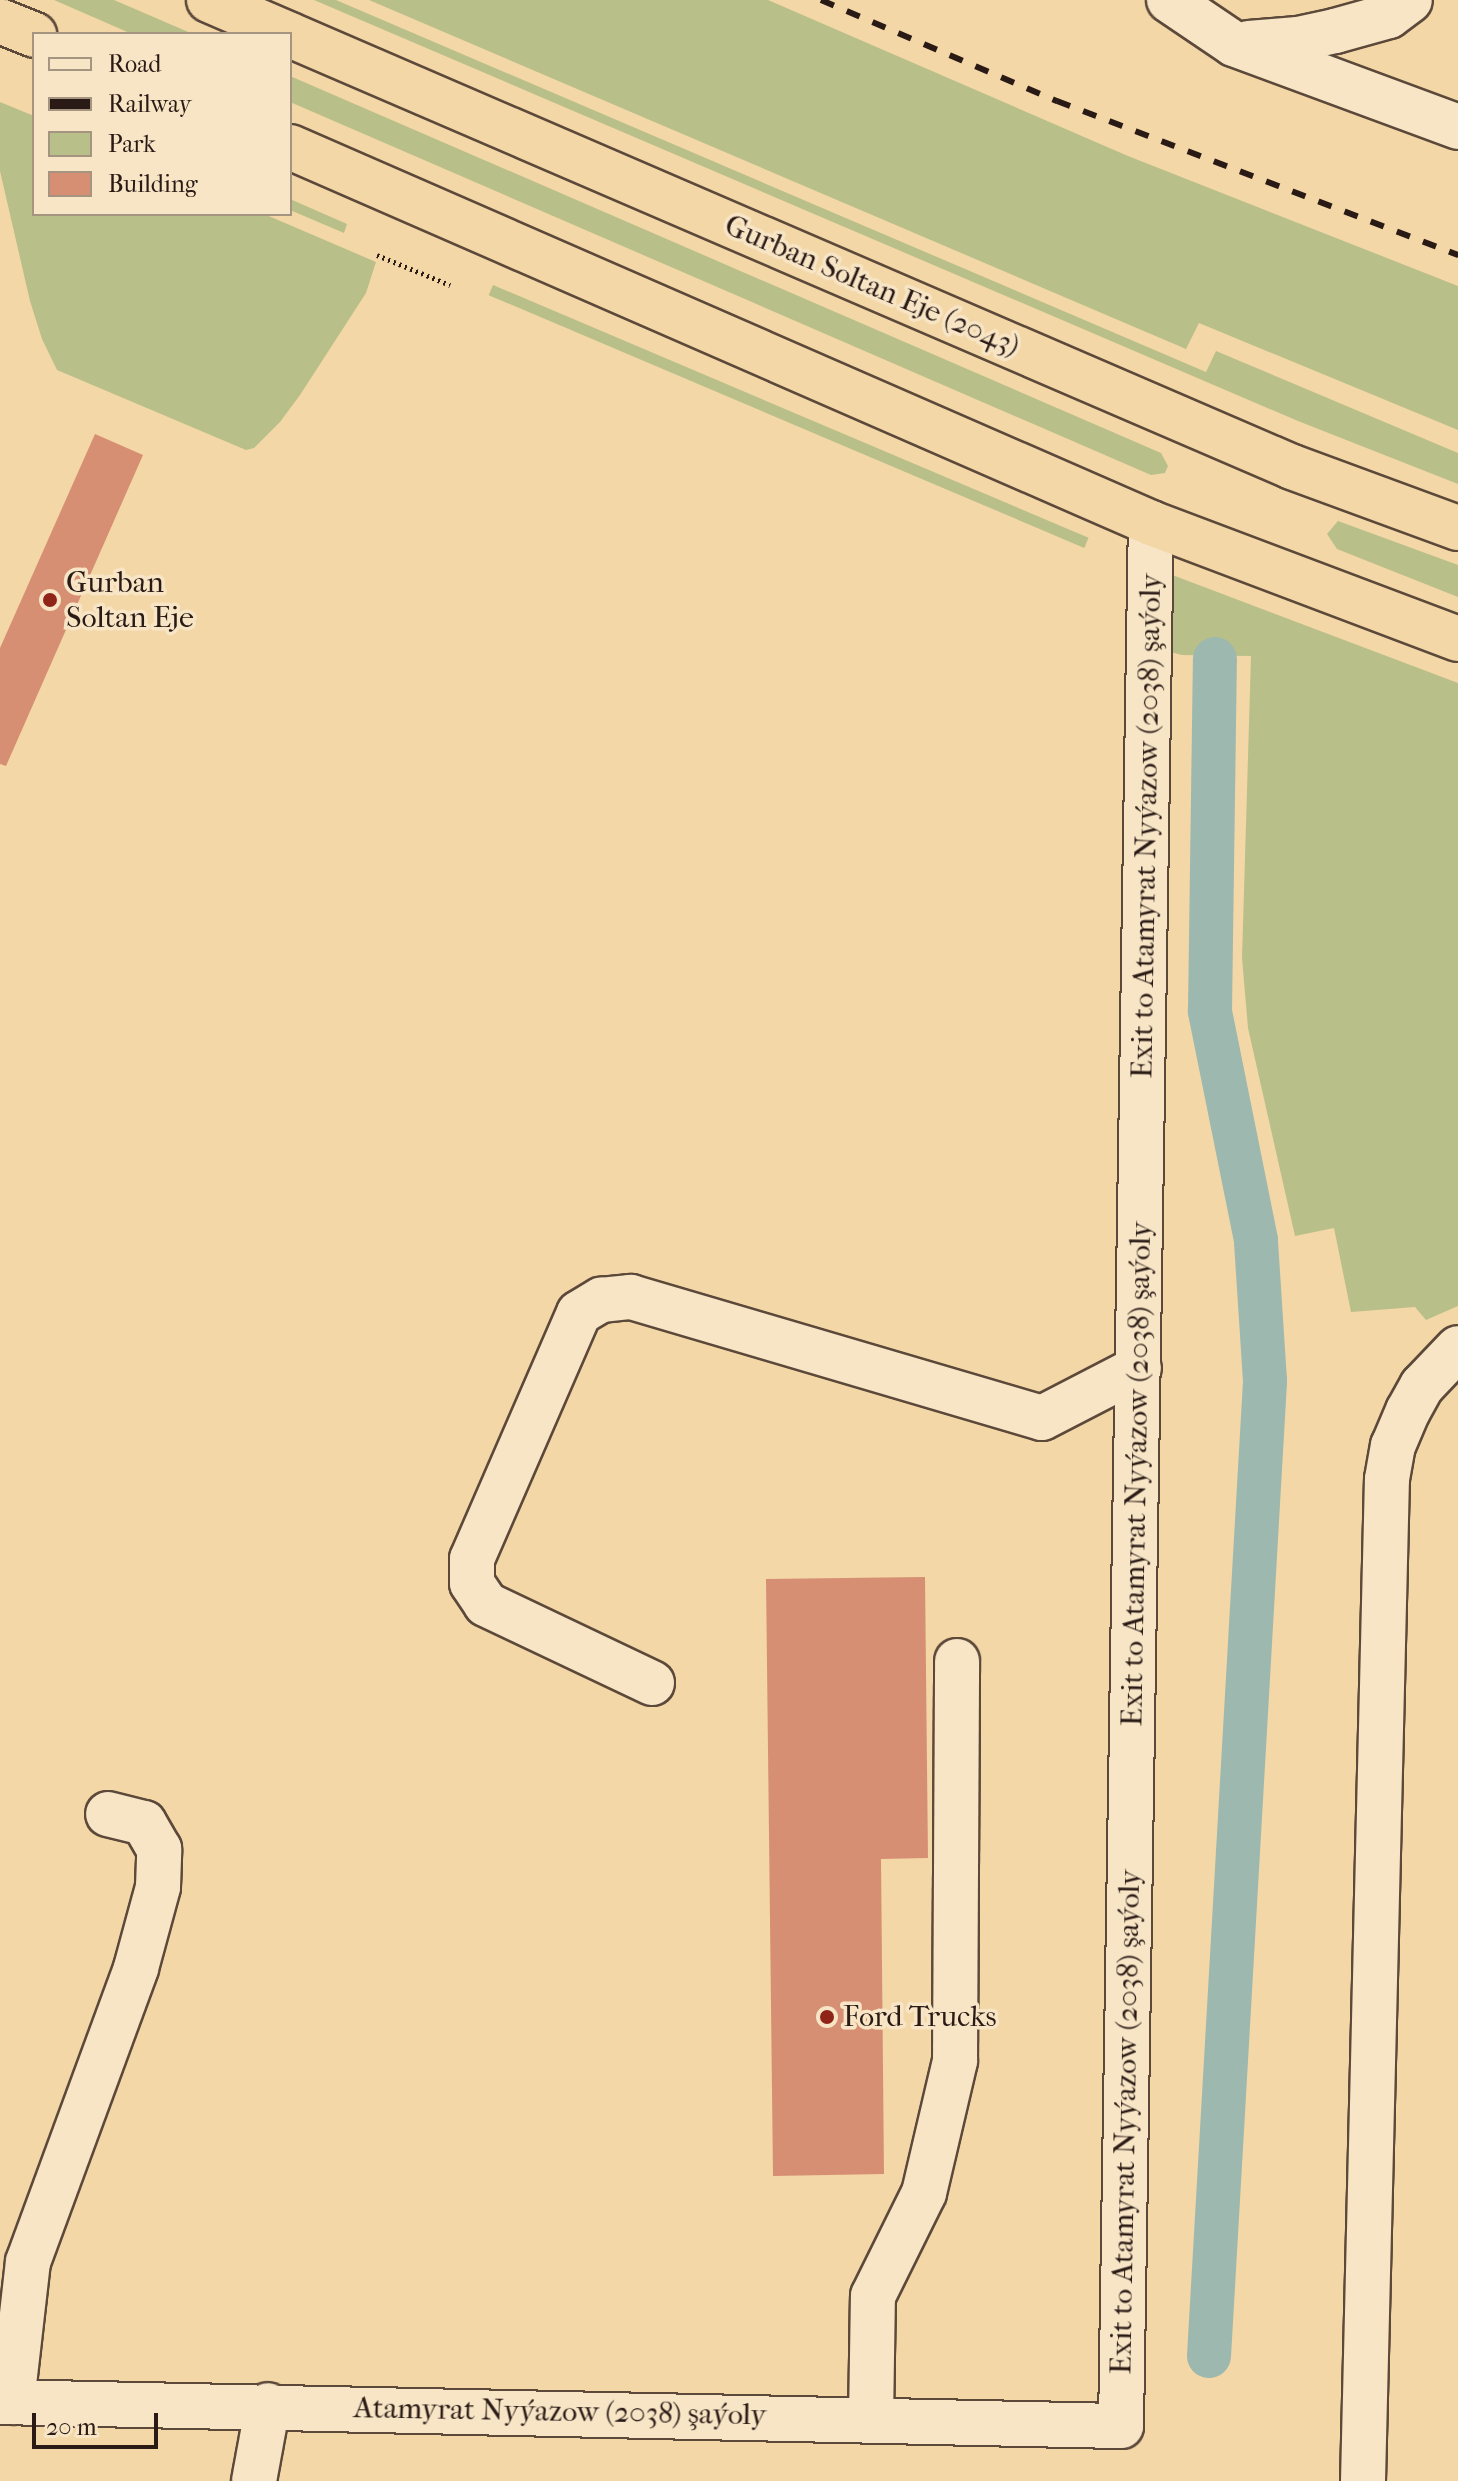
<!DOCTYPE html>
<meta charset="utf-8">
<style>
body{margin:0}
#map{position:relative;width:1458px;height:2481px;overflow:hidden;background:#f3d7a7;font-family:"IM FELL French Canon",serif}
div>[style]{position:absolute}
.green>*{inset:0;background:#b9bf89;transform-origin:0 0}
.canal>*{height:44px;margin:-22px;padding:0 22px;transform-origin:22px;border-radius:22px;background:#9db8ae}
.building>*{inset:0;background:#d78f73}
.path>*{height:5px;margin-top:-2.5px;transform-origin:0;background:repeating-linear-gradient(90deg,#2a1a15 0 2px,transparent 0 6px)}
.roads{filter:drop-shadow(2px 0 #5c493a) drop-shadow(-2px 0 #5c493a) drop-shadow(0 2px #5c493a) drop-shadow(0 -2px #5c493a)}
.minor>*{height:44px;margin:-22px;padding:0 22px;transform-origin:22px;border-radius:22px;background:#f7e5c6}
.highway>*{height:44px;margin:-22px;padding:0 22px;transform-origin:22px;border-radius:22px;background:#f3d7a7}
.rail>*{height:6px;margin-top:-3px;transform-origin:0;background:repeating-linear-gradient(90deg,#2a1a15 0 14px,transparent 0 28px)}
.dots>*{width:22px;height:22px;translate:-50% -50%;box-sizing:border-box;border:4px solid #f7e5c6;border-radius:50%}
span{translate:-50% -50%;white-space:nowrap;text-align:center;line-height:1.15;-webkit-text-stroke:7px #f7e5c6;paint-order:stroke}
.street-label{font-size:30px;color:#2a1a15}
.poi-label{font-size:30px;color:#2a1a15}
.left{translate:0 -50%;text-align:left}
.legend{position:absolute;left:32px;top:32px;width:260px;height:184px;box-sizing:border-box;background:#f7e5c6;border:2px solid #a5947f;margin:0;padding:10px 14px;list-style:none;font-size:24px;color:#2a1a15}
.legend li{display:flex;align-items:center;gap:16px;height:40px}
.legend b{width:40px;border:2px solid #a5947f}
.scale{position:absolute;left:32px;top:2413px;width:126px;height:36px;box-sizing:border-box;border:4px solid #2a1a15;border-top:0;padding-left:10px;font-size:24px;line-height:28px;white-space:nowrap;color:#2a1a15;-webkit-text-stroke:6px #f7e5c6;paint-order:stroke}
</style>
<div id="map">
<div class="green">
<i style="clip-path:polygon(54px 0,114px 0,193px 34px,132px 34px)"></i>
<i style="clip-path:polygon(314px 0,336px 0,1206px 372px,1216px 351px,1458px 453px,1458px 484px,1298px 421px)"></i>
<i style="clip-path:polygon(369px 0,768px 0,1128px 156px,1458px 286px,1458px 430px,1199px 323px,1186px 349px)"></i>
<i style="clip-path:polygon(290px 76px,1161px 453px,1168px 466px,1165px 473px,1151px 475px,290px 102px)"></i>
<i style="clip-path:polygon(0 102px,34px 116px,34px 214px,264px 214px,376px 262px,366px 293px,300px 395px,280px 422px,254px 448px,246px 450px,57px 370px,42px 339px,30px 301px,0 171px)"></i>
<i style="clip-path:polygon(290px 199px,347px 224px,344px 233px,290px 210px)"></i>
<i style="left:493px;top:285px;width:647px;height:11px;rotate:23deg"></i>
<i style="clip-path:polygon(1338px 521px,1458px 565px,1458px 597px,1337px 549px,1327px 534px)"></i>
<i style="clip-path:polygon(1167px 573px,1458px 683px,1458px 1306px,1426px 1320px,1415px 1307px,1351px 1312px,1334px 1228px,1295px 1236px,1248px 1028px,1242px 958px,1251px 656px,1182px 655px,1170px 652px)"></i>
</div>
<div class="canal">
<i style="left:1209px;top:2356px;width:977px;rotate:-86.71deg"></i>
<i style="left:1265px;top:1381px;width:141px;rotate:-93.7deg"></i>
<i style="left:1256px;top:1240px;width:234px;rotate:-101.4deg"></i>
<i style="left:1210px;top:1011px;width:352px;rotate:-89.2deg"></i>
</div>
<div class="building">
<i style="clip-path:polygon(95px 434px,143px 455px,6px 766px,0 764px,0 648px)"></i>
<i style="clip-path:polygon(925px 1577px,928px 1858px,881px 1859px,884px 2174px,773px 2176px,766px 1579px)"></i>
</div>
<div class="path">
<i style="left:377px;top:255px;width:79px;rotate:22.3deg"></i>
</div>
<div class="roads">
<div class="minor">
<i style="left:1169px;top:0;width:78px;rotate:34.1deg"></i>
<i style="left:1234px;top:44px;width:239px;rotate:20.3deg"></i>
<i style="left:1249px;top:43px;width:49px;rotate:-4.7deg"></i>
<i style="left:1298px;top:39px;width:38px;rotate:-12deg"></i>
<i style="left:1335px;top:31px;width:56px;rotate:-15.5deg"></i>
<i style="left:1389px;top:16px;width:26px;rotate:-37deg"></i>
<i style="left:652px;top:1683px;width:184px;rotate:-154.6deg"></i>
<i style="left:486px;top:1604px;width:25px;rotate:-124deg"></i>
<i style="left:472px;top:1583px;width:24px;rotate:-90deg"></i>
<i style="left:472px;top:1559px;width:268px;rotate:-66.5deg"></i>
<i style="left:579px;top:1313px;width:26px;rotate:-31deg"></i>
<i style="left:601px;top:1300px;width:30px;rotate:-6deg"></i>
<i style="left:631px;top:1297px;width:428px;rotate:16.4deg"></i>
<i style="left:1042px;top:1418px;width:109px;rotate:-27.3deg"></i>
<i style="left:0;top:2402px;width:1121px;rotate:1.23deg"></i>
<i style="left:1121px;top:2426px;width:1903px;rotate:-89.1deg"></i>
<i style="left:12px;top:2402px;width:141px;rotate:-83.5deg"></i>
<i style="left:28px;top:2262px;width:313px;rotate:-69.8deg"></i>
<i style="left:136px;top:1968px;width:84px;rotate:-74.8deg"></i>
<i style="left:158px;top:1887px;width:38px;rotate:-88deg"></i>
<i style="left:159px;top:1849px;width:30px;rotate:-120deg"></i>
<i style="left:144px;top:1823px;width:37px;rotate:-166deg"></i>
<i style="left:871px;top:2420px;width:124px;rotate:-89.1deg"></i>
<i style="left:873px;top:2296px;width:115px;rotate:-63.7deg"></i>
<i style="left:924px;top:2193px;width:136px;rotate:-76.8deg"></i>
<i style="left:955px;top:2061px;width:400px;rotate:-89.7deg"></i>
<i style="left:254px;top:2481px;width:77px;rotate:-79.6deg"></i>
<i style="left:1363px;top:2481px;width:1002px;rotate:-88.63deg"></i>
<i style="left:1387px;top:1479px;width:34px;rotate:-80deg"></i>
<i style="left:1393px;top:1446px;width:38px;rotate:-67deg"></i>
<i style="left:1408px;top:1411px;width:29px;rotate:-61deg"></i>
<i style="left:1422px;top:1386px;width:52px;rotate:-46.5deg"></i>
</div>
<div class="highway">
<i style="left:209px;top:0;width:86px;rotate:23.3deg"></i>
<i style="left:0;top:21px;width:37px;rotate:22deg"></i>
<i style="left:290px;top:35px;width:1091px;rotate:23.32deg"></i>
<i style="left:1292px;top:467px;width:177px;rotate:20.2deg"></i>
<i style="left:290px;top:147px;width:940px;rotate:23.59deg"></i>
<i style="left:1151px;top:523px;width:328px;rotate:20.7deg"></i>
</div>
</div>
<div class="rail">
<i style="left:821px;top:0;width:257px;rotate:23.2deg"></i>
<i style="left:1057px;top:101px;width:430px;rotate:21deg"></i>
</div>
<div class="dots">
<i style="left:50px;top:600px;background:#8f2418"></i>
<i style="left:827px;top:2017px;background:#8f2418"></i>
</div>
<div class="street-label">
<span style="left:872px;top:286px;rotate:23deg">Gurban Soltan Eje (2043)</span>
<span style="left:1147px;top:826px;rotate:-89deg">Exit to Atamyrat Nyýazow (2038) şaýoly</span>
<span style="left:1137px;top:1474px;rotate:-89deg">Exit to Atamyrat Nyýazow (2038) şaýoly</span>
<span style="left:1126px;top:2122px;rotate:-89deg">Exit to Atamyrat Nyýazow (2038) şaýoly</span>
<span style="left:560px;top:2412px;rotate:1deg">Atamyrat Nyýazow (2038) şaýoly</span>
</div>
<div class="poi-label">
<span class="left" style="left:66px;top:600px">Gurban<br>Soltan Eje</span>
<span class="left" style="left:843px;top:2017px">Ford Trucks</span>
</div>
<ul class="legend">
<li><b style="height:10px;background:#f7e5c6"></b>Road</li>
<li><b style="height:10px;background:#2a1a15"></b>Railway</li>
<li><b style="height:22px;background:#b9bf89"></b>Park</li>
<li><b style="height:22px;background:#d78f73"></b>Building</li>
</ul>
<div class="scale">20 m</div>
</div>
